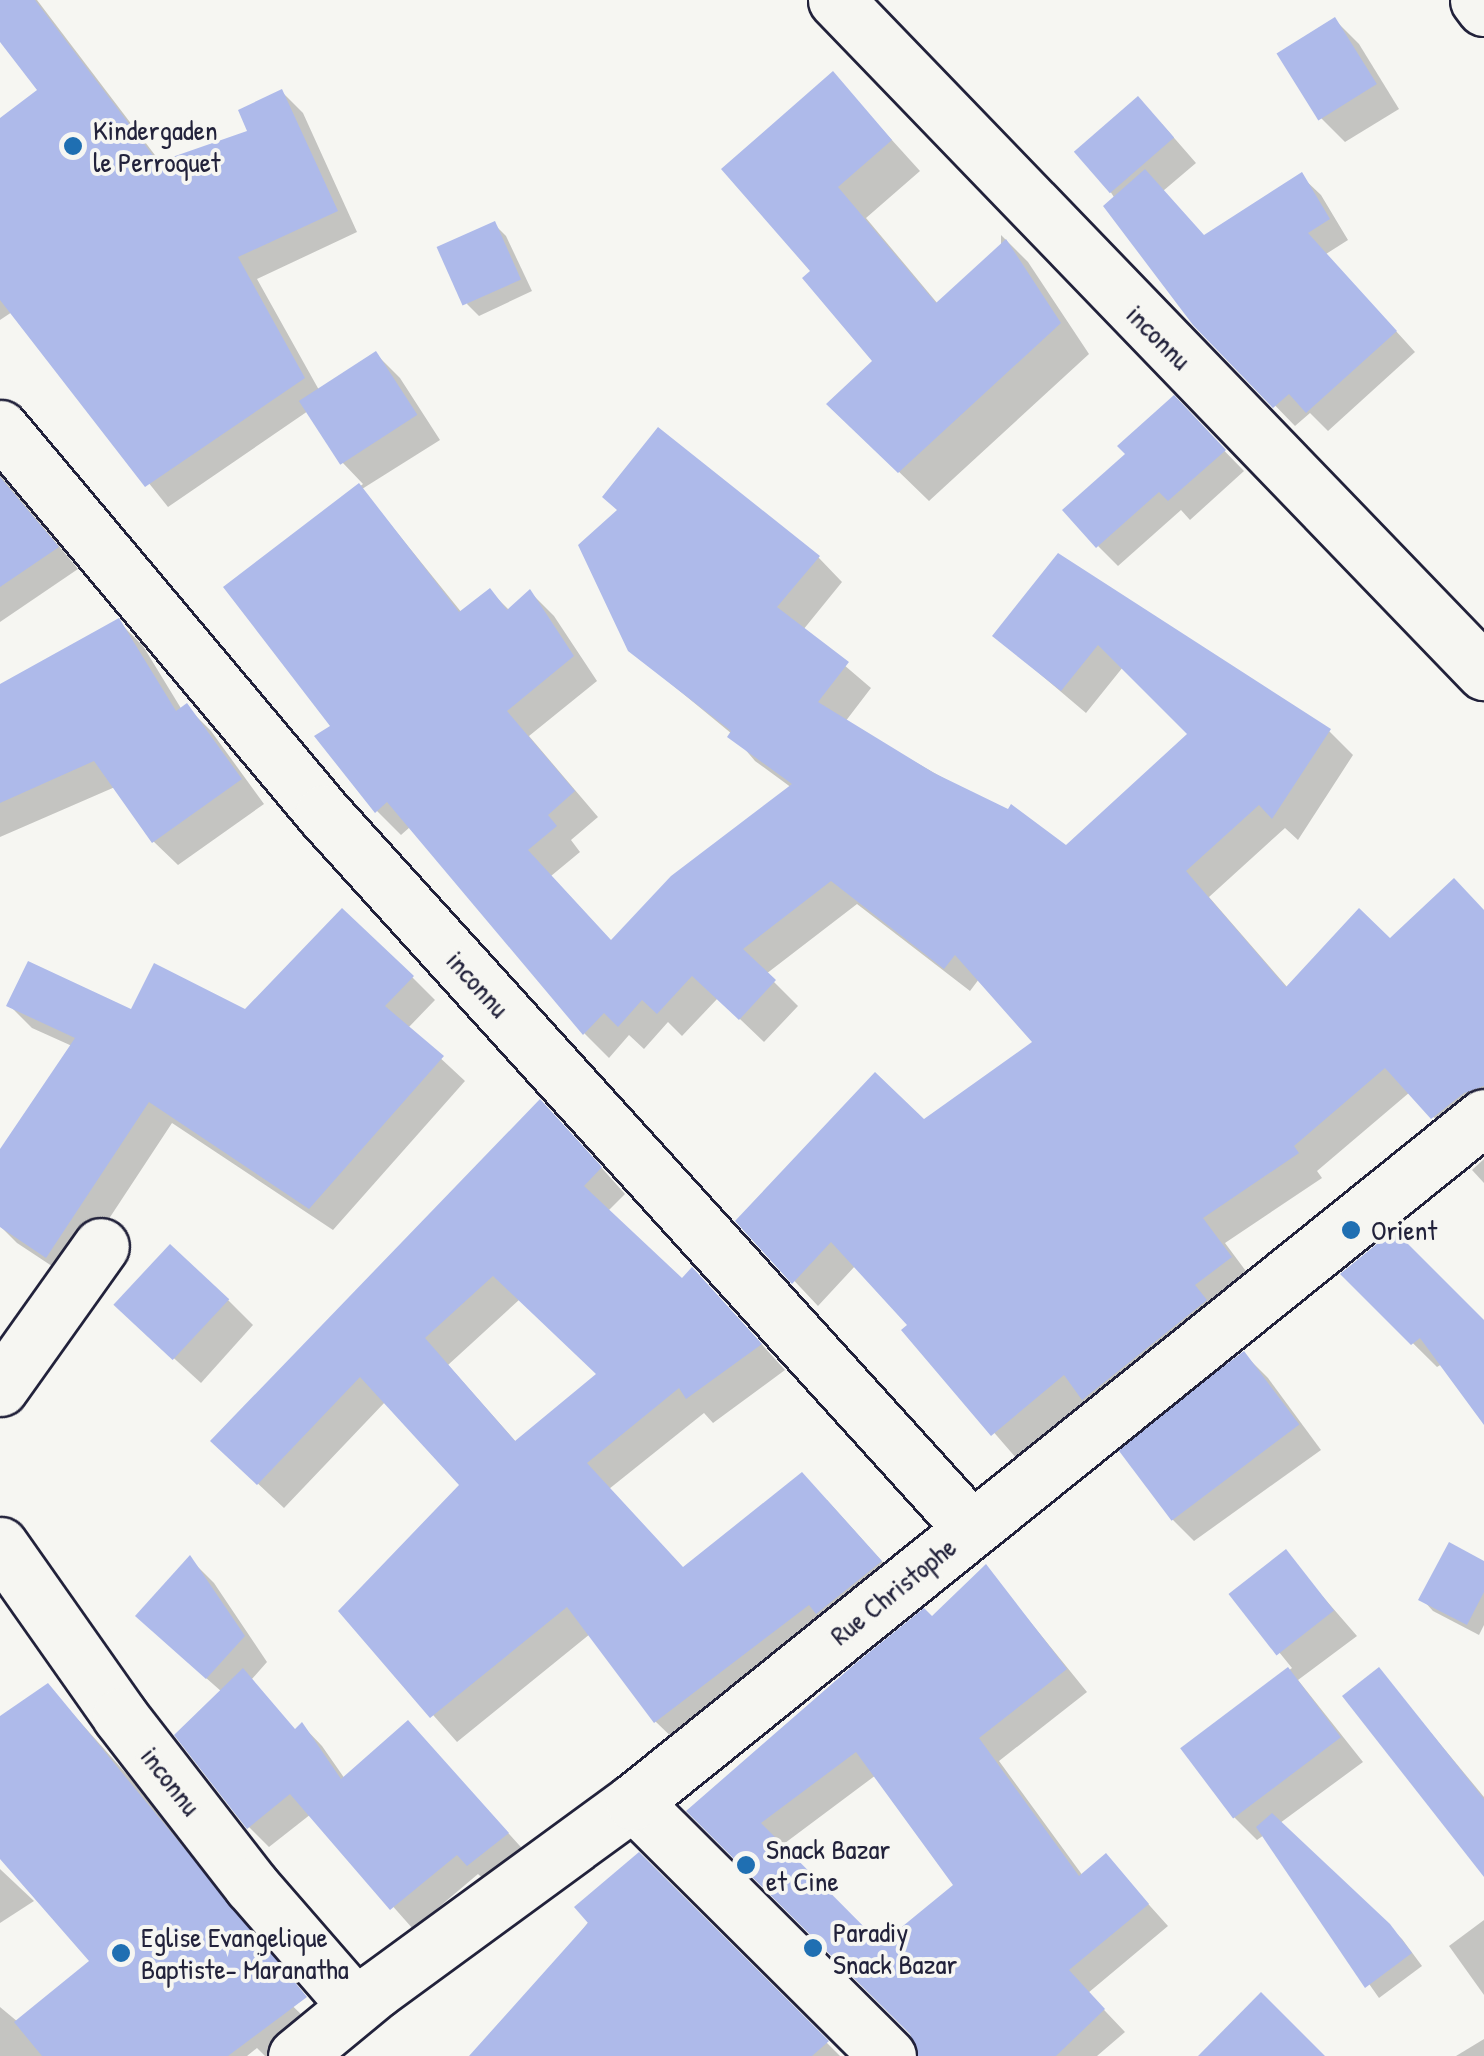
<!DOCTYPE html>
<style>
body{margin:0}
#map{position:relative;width:1484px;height:2056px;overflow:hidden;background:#f6f6f2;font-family:"Patrick Hand",sans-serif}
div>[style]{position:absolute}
.shadow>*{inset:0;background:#0003}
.building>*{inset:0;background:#aebaea;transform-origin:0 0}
.roads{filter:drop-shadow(2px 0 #22223b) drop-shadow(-2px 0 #22223b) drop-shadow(0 2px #22223b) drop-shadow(0 -2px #22223b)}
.street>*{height:55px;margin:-27.5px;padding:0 27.5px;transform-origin:27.5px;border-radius:27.5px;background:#f6f6f2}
.dots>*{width:28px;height:28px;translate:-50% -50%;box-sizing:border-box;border:5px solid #f6f6f2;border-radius:50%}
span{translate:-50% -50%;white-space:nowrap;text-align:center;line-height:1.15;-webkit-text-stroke:8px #f6f6f2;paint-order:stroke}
.poi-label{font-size:28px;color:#22223b}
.left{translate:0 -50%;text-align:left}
.street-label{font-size:28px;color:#22223b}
</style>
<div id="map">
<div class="shadow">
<i style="clip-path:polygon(0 0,37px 0,161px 163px,251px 132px,282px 92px,303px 113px,357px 232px,257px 279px,319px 390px,376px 354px,400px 378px,440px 440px,362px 489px,462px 613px,490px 591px,510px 611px,530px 592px,554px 616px,597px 681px,529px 736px,598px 817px,571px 840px,580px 852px,551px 876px,612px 942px,792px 788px,755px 761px,732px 734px,630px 650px,818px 557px,842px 582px,803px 630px,871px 688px,845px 722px,1066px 848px,1190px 734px,1123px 667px,1086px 713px,995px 636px,1058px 557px,1329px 731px,1353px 755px,1298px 840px,1285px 828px,1209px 897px,1288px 988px,1390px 941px,1484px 911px,1484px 1123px,1457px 1142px,1410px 1092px,1317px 1171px,1322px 1178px,1225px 1243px,1254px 1282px,1108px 1422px,1086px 1400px,1017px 1459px,905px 1330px,911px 1325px,856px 1265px,818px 1306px,738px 1221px,924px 1122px,1036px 1042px,979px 979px,970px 991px,857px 904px,766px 974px,798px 1006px,764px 1042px,718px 998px,682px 1036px,668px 1022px,644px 1049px,629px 1035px,609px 1058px,585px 1034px,410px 827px,401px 835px,377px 811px,334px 727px,226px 588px,363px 484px,342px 462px,308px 411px,168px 507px,12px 312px,0 320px,0 121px,41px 91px,0 37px)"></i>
<i style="clip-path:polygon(1335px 20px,1359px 44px,1399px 109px,1345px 142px,1321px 118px)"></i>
<i style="clip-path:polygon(833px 75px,920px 171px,866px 218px,938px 304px,1001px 246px,1001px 235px,1028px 262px,1089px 354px,929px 501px,859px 433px,876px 361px,814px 271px)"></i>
<i style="clip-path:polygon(1162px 124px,1196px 163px,1163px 191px,1205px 237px,1301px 176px,1321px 195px,1348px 240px,1326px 254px,1415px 352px,1328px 431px,1310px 413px,1295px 426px,1195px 323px,1110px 191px)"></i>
<i style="clip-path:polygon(494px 224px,506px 236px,532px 291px,479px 316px,467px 304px)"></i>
<i style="clip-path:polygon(1174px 399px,1244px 471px,1190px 520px,1181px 510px,1118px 566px,1098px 546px,1128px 454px)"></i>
<i style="clip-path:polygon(0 475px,78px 569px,0 622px)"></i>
<i style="clip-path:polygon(118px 621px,143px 646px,182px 710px,187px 707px,211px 731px,264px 804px,178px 865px,153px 841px,115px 787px,0 837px,0 687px)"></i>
<i style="clip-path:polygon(412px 977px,435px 1000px,408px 1028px,465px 1081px,333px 1230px,172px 1123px,70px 1278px,17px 1243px,0 1226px,0 1153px,72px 1046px,32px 1028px,9px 1005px,132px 1013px,246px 1013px)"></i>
<i style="clip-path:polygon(evenodd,565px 1127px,625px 1194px,608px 1211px,682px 1281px,717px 1295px,785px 1370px,713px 1423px,704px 1413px,609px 1489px,684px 1569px,827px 1500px,905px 1587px,681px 1746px,656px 1722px,590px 1634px,457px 1742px,341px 1611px,463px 1485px,386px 1401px,284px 1508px,238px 1465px,565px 1127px,520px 1299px,599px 1375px,517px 1443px,448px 1365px,520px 1299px)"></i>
<i style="clip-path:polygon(1484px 1159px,1484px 1183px,1472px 1170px)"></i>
<i style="clip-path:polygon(1343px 1274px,1484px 1324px,1484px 1414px,1442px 1364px,1437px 1367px)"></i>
<i style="clip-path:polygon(228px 1300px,253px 1325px,201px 1383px,142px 1329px)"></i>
<i style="clip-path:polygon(1244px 1354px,1268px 1378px,1321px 1450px,1194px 1541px,1170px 1517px)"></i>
<i style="clip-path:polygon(1285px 1553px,1357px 1636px,1298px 1680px,1363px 1762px,1280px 1823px,1402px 1939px,1422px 1966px,1379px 1998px,1264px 1835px,1257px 1840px,1233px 1816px,1182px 1748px,1292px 1668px,1231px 1593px)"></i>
<i style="clip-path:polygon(190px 1559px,214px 1583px,267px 1662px,251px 1680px,296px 1731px,302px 1725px,322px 1746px,345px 1779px,428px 1744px,528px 1855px,489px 1884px,478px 1874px,413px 1929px,311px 1814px,269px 1847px,249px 1827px,222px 1692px,163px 1640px)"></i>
<i style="clip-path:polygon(1484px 1563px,1484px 1625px,1479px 1635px,1433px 1611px,1422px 1599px)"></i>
<i style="clip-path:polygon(evenodd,986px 1567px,1087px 1692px,999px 1761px,1083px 1876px,1106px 1857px,1168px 1926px,1088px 1993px,1125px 2032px,1097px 2056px,921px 2056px,912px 2033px,690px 1811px,932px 1619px,986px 1567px,876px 1775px,956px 1885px,881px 1947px,781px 1846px,876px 1775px)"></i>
<i style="clip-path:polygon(1379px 1670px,1484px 1797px,1484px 1869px)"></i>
<i style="clip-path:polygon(48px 1686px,130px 1778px,245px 1926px,229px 1944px,308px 2021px,277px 2056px,265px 2056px,257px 2048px,247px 2056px,0 2056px,0 2007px,18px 2022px,101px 1955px,0 1759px,0 1719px)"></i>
<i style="clip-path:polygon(639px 1855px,840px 2056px,487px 2056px)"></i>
<i style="clip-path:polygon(0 1869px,34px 1901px,0 1923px)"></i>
<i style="clip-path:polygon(1484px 1920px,1484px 1995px,1449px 1946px)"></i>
<i style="clip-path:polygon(1484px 2039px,1484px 2056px,1456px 2056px)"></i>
</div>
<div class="building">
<i style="clip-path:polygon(0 0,35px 0,158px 162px,247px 131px,238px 110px,282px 89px,338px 211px,238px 257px,305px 378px,145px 487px,0 300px,0 118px,37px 90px,0 42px)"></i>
<i style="left:1335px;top:17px;width:79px;height:69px;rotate:58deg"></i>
<i style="clip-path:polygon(833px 71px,892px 140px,838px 187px,936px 303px,1006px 239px,1061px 323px,898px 473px,826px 404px,872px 361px,802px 278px,810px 271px,721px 169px)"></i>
<i style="left:1138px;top:96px;width:55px;height:85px;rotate:49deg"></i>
<i style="clip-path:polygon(1145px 169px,1204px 235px,1302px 172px,1330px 219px,1308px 233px,1397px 331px,1306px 413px,1289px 394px,1273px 408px,1193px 325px,1103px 206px)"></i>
<i style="left:495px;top:221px;width:64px;height:64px;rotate:66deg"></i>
<i style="left:376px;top:351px;width:76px;height:92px;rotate:57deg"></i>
<i style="clip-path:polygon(1174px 395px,1226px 450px,1168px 501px,1159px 492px,1096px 548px,1062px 510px,1125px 454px,1117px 446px)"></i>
<i style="clip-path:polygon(658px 427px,820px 556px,777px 607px,849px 662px,818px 702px,934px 773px,1008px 809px,1011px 804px,1066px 845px,1187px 734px,1098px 645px,1061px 691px,992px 636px,1058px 553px,1331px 729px,1272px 819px,1259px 805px,1186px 871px,1286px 987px,1359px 908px,1390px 938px,1454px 878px,1484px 910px,1484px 1086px,1464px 1093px,1431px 1119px,1385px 1068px,1294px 1146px,1299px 1153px,1203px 1218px,1232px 1257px,1195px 1285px,1207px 1300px,1082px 1400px,1064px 1375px,991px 1436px,901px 1330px,907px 1325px,831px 1242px,792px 1284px,735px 1221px,875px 1072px,924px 1119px,1032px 1042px,955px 955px,944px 969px,831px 881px,743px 949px,776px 980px,739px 1020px,692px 976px,657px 1014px,642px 1000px,618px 1027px,604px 1013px,583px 1035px,387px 802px,375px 813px,314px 736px,330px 726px,223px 587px,359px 483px,459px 612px,490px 588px,507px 610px,530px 589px,574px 656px,507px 711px,575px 791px,548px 815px,557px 826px,528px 850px,611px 940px,671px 876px,792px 784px,727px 737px,731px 731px,628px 651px,578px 545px,617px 510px,602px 497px)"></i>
<i style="clip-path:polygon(0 477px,59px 547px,0 587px)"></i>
<i style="clip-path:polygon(119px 618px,176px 711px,187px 703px,242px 779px,152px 843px,94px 761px,0 803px,0 684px)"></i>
<i style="clip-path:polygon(342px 908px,414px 976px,385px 1006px,444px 1056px,309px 1209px,149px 1102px,46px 1258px,0 1227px,0 1149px,75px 1038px,6px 1006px,28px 961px,131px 1009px,154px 963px,245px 1009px)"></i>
<i style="clip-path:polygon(evenodd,540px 1099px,602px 1167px,584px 1186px,682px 1278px,692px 1267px,762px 1344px,686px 1399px,679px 1388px,587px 1463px,683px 1567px,802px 1472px,882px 1561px,816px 1614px,809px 1605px,654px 1723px,567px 1607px,430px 1718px,338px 1611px,459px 1485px,360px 1377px,257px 1485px,210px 1441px,540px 1099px,493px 1276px,596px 1374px,515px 1441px,425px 1338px,493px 1276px)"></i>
<i style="clip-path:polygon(1394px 1230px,1484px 1320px,1484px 1425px,1420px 1338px,1411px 1345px,1340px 1274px)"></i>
<i style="left:170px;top:1244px;width:81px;height:83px;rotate:43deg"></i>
<i style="left:1244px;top:1351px;width:92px;height:160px;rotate:53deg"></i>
<i style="clip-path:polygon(1449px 1542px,1484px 1561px,1484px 1592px,1467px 1625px,1418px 1600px)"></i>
<i style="left:1286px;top:1549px;width:78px;height:73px;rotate:52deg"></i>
<i style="clip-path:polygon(190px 1555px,245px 1636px,206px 1679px,135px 1616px)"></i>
<i style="clip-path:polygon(evenodd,986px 1564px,1067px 1669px,979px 1738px,1079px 1876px,1106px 1853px,1149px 1904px,1069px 1970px,1105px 2009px,1056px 2056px,918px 2056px,910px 2034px,686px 1811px,856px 1663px,924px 1608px,932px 1616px,986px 1564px,856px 1752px,953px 1885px,881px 1944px,761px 1823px,856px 1752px)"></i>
<i style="left:1288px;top:1667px;width:88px;height:135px;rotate:53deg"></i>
<i style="clip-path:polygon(1379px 1667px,1484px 1799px,1484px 1877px,1342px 1696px)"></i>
<i style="clip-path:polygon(243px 1668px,295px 1729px,302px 1722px,341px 1779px,408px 1720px,509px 1833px,467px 1866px,457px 1855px,390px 1910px,290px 1794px,247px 1829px,174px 1735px)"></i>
<i style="clip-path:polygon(48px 1683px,307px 1997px,228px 2056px,42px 2056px,14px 2022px,89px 1961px,0 1859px,0 1716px)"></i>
<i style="clip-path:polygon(1272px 1813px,1390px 1924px,1412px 1953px,1365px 1988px,1256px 1827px)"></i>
<i style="clip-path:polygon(639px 1852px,829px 2041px,812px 2056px,469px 2056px,588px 1923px,574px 1907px)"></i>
<i style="clip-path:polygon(1261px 1992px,1325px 2056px,1198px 2056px)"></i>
</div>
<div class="roads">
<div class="street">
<i style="left:836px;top:0;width:934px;rotate:46.04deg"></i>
<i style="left:1478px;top:0;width:10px;rotate:53deg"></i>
<i style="left:0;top:428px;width:503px;rotate:50deg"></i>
<i style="left:323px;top:813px;width:965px;rotate:47.81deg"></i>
<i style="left:0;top:1388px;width:174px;rotate:-54.6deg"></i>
<i style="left:0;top:1545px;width:209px;rotate:54.9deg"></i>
<i style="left:120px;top:1716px;width:214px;rotate:52.2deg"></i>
<i style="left:251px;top:1885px;width:160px;rotate:49deg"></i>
<i style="left:633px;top:1802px;width:360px;rotate:44.9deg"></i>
<i style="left:296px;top:2056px;width:104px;rotate:-39.5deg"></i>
<i style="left:376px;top:1990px;width:318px;rotate:-36.2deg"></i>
<i style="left:633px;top:1802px;width:1092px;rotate:-38.83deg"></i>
</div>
</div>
<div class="dots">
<i style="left:73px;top:146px;background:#1f6fb2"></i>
<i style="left:1351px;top:1230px;background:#1f6fb2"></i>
<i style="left:746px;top:1865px;background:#1f6fb2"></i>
<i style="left:813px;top:1948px;background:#1f6fb2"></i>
<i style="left:121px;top:1953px;background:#1f6fb2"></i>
</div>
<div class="poi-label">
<span class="left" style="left:93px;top:146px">Kindergaden<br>le Perroquet</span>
<span class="left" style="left:1371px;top:1230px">Orient</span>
<span class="left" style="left:766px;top:1865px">Snack Bazar<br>et Cine</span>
<span class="left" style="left:833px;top:1948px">Paradiy<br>Snack Bazar</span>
<span class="left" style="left:141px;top:1953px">Eglise Evangelique<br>Baptiste- Maranatha</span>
</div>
<div class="street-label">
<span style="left:1159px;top:337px;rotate:45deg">inconnu</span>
<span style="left:478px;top:984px;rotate:48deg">inconnu</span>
<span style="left:893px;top:1591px;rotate:-39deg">Rue Christophe</span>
<span style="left:171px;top:1781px;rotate:52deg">inconnu</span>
</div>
</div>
